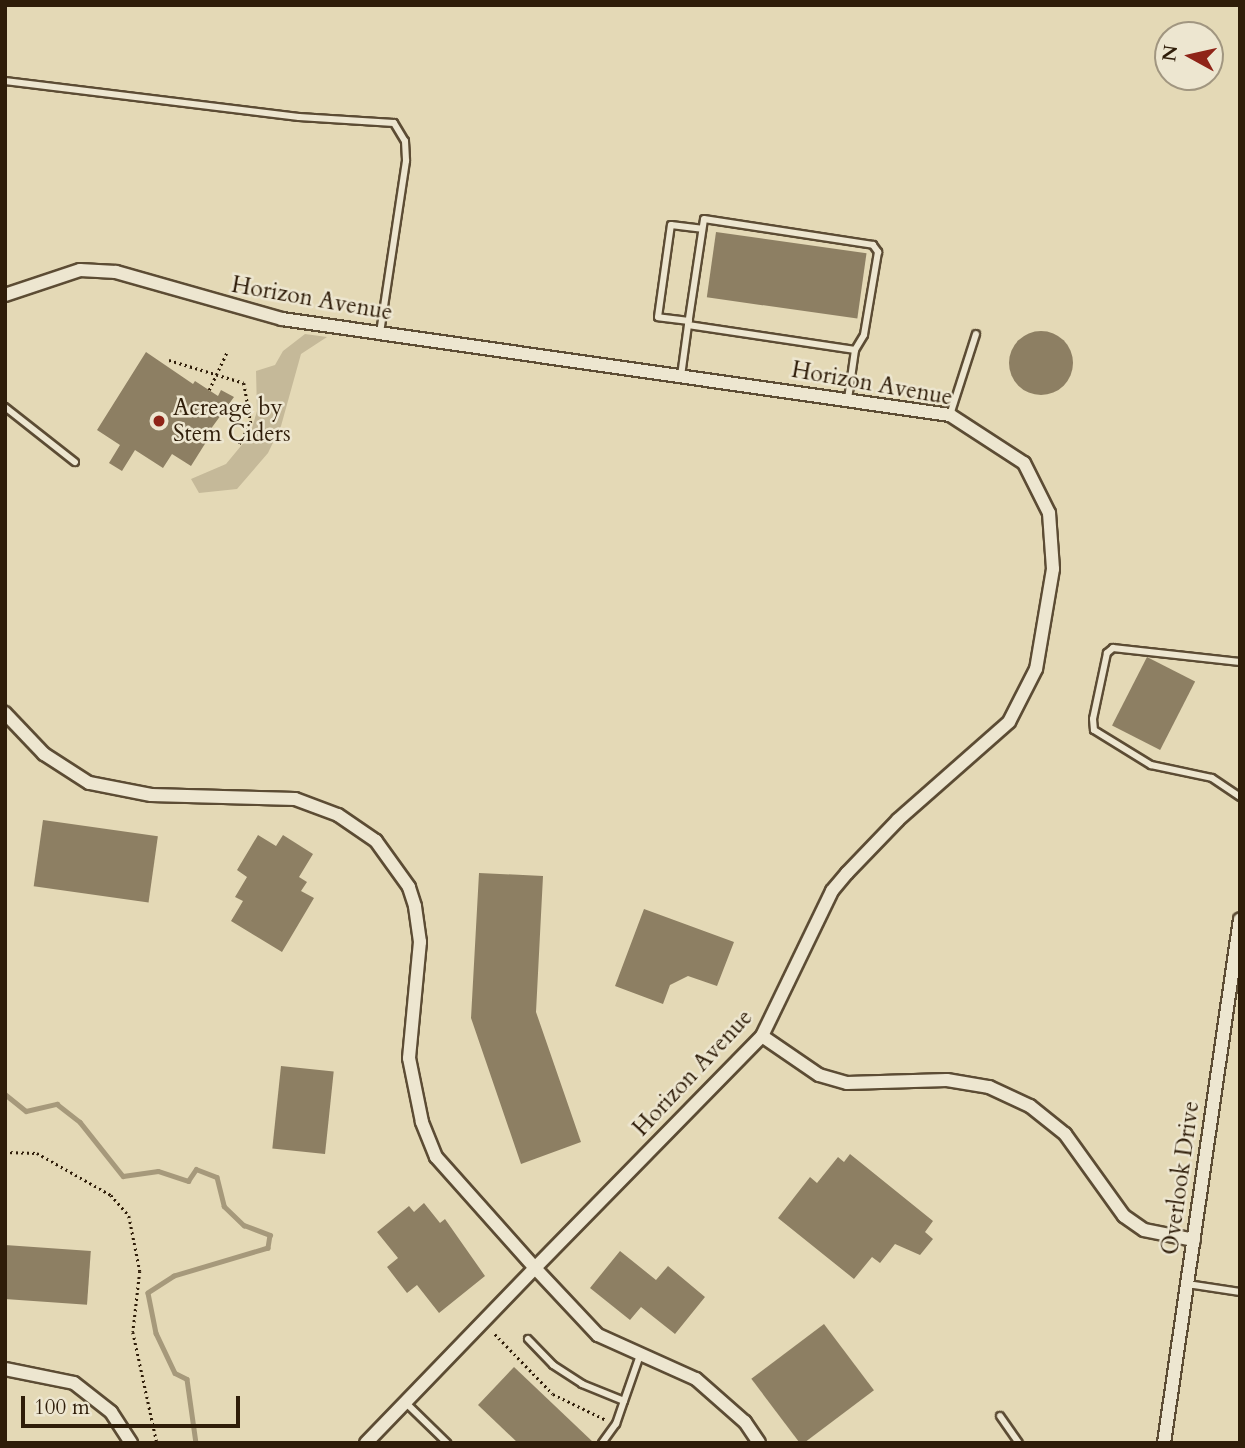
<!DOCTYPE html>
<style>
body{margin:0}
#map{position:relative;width:1245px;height:1448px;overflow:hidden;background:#e4d9b6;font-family:Cardo,serif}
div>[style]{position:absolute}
.green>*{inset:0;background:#c5b999}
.stream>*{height:4.5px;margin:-2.25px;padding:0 2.25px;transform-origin:2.25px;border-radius:2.25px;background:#a6997b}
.building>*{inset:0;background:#8d7f63;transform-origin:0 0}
.round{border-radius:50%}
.path>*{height:2.5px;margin-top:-1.25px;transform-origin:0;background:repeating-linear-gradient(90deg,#2f1d09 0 2px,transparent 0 5.5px)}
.roads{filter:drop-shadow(2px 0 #5c4c34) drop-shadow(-2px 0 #5c4c34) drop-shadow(0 2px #5c4c34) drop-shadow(0 -2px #5c4c34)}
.service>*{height:6px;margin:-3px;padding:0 3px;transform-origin:3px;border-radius:3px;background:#ede6d0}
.minor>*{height:12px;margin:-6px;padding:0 6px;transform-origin:6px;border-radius:6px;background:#ede6d0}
.dots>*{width:19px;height:19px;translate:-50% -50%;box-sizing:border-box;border:4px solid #ede6d0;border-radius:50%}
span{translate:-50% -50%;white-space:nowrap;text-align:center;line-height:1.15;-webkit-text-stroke:5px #ede6d0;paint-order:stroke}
.street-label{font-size:23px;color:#2f1d09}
.poi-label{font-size:23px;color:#2f1d09}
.left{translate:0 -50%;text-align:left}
.frame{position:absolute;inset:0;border:7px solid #2f1d09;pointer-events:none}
.north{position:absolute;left:1154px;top:21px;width:70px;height:70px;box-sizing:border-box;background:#ede6d0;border:2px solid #a19680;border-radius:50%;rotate:278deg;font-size:19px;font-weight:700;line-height:28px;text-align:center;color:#2f1d09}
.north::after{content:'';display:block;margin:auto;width:24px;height:32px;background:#8f2418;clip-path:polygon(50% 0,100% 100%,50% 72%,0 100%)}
.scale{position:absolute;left:21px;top:1396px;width:219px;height:32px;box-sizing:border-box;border:4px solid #2f1d09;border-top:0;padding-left:9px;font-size:21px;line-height:24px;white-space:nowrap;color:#2f1d09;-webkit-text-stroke:5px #ede6d0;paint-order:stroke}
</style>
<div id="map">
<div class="green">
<i style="clip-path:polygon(305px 334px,327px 337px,301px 354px,281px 426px,268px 453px,237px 489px,199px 493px,191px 479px,226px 464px,250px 435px,257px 411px,256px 371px,275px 365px,283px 351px)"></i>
</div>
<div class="stream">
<i style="left:5px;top:1094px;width:27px;rotate:39deg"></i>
<i style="left:26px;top:1111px;width:32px;rotate:-13deg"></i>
<i style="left:57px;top:1104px;width:29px;rotate:38deg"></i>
<i style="left:80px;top:1122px;width:69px;rotate:51.5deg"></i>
<i style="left:123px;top:1176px;width:35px;rotate:-8deg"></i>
<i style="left:158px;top:1171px;width:32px;rotate:18deg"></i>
<i style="left:188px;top:1181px;width:14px;rotate:-56deg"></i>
<i style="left:196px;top:1169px;width:22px;rotate:21deg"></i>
<i style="left:217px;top:1177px;width:30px;rotate:76deg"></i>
<i style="left:224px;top:1206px;width:28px;rotate:44deg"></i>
<i style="left:244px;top:1225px;width:28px;rotate:21deg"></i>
<i style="left:270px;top:1235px;width:13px;rotate:99deg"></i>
<i style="left:268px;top:1248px;width:98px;rotate:163.4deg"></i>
<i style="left:174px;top:1276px;width:31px;rotate:147deg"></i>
<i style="left:148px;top:1293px;width:41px;rotate:78.7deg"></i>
<i style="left:156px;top:1333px;width:44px;rotate:64.6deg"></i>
<i style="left:175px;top:1373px;width:13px;rotate:27deg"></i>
<i style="left:187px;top:1379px;width:65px;rotate:82deg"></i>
</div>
<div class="building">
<i style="left:716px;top:232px;width:152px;height:66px;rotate:8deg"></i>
<i class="round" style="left:1009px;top:331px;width:64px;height:64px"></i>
<i style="clip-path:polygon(146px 352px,193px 384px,195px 381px,218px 396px,221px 390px,234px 397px,205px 437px,208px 439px,191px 466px,172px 454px,163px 468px,135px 450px,122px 471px,109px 463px,120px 445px,97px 430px)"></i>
<i style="left:1147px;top:657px;width:54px;height:77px;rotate:27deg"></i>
<i style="left:43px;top:820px;width:116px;height:67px;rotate:8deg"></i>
<i style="clip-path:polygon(258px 835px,276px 846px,283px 835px,313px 854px,299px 877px,307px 882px,301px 891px,314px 898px,282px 952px,231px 921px,243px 901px,235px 897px,247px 877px,237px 870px)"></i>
<i style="clip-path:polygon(479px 873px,543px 876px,536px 1012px,581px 1142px,521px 1164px,471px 1018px)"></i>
<i style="clip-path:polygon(644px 909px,734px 942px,717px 986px,688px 976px,670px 985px,663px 1004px,615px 986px)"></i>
<i style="left:281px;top:1066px;width:53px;height:83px;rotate:6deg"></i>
<i style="clip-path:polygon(850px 1154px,933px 1221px,925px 1232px,933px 1239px,920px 1255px,895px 1244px,880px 1263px,872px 1257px,854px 1279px,778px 1218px,810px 1177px,817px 1183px,838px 1157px,844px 1162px)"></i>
<i style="clip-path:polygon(424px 1203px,440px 1223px,445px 1219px,485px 1276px,439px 1313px,417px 1285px,407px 1293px,387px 1267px,398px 1258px,377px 1232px,409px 1206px,414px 1212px)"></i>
<i style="left:5px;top:1245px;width:86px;height:54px;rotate:4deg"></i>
<i style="clip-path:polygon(620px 1251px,656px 1280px,668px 1266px,705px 1297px,675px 1334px,641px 1307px,630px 1320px,590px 1288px)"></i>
<i style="left:824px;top:1324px;width:83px;height:91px;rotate:53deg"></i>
<i style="clip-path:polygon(514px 1367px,594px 1443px,518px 1443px,478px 1405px)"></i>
</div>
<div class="path">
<i style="left:169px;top:360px;width:78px;rotate:17deg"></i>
<i style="left:244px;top:383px;width:41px;rotate:80.1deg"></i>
<i style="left:251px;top:423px;width:25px;rotate:119deg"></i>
<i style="left:209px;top:390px;width:42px;rotate:-64.7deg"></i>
<i style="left:5px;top:1152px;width:32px;rotate:2deg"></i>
<i style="left:37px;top:1153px;width:85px;rotate:29.6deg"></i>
<i style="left:111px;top:1195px;width:28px;rotate:49deg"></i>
<i style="left:129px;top:1216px;width:56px;rotate:78.7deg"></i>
<i style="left:140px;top:1271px;width:61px;rotate:96.5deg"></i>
<i style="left:133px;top:1332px;width:114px;rotate:77.8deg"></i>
<i style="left:495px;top:1334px;width:83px;rotate:46deg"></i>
<i style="left:553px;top:1394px;width:59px;rotate:26.1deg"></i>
</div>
<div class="roads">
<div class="service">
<i style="left:5px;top:81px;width:296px;rotate:7deg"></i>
<i style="left:299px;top:117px;width:95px;rotate:3.6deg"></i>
<i style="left:394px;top:123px;width:21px;rotate:59deg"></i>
<i style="left:405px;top:141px;width:20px;rotate:87deg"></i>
<i style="left:406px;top:161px;width:174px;rotate:98.6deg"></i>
<i style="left:689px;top:321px;width:31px;rotate:-173deg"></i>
<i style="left:658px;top:317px;width:93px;rotate:-82deg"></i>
<i style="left:671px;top:225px;width:31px;rotate:7deg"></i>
<i style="left:688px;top:325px;width:107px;rotate:-81.4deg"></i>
<i style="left:704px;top:219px;width:171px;rotate:8.7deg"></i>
<i style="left:873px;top:245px;width:9px;rotate:54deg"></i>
<i style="left:878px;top:252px;width:84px;rotate:99.6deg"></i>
<i style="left:864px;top:335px;width:17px;rotate:121deg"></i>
<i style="left:681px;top:376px;width:51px;rotate:-82.2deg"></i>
<i style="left:688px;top:325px;width:169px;rotate:8.5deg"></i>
<i style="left:855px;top:350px;width:49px;rotate:98.1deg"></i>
<i style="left:5px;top:407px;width:89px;rotate:38.2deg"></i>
<i style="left:950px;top:415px;width:85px;rotate:-72.2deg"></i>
<i style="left:1240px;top:662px;width:128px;rotate:-173.7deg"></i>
<i style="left:1113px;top:648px;width:8px;rotate:140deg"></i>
<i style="left:1107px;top:653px;width:67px;rotate:102deg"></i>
<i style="left:1093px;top:719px;width:11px;rotate:85deg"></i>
<i style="left:1094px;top:730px;width:67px;rotate:31.6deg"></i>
<i style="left:1151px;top:765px;width:62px;rotate:12deg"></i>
<i style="left:1212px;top:778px;width:34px;rotate:34deg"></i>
<i style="left:1187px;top:1284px;width:54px;rotate:8.6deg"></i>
<i style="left:528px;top:1339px;width:36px;rotate:46deg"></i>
<i style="left:553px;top:1365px;width:35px;rotate:33deg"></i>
<i style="left:582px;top:1384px;width:45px;rotate:22deg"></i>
<i style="left:624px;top:1401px;width:49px;rotate:-70.8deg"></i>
<i style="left:405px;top:1402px;width:59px;rotate:44.3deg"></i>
<i style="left:1000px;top:1416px;width:33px;rotate:55deg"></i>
<i style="left:602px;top:1443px;width:24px;rotate:-54deg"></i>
<i style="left:616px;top:1424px;width:24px;rotate:-71deg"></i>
</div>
<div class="minor">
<i style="left:5px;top:295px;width:79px;rotate:-18.4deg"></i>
<i style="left:80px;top:270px;width:36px;rotate:3deg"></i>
<i style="left:116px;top:272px;width:173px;rotate:15.8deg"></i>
<i style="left:282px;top:319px;width:675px;rotate:8.18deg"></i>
<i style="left:950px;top:415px;width:88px;rotate:33deg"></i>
<i style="left:1024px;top:463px;width:56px;rotate:63.4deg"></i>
<i style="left:1049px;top:513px;width:56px;rotate:85.9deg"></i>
<i style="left:1053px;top:569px;width:101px;rotate:99.6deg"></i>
<i style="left:1036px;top:669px;width:59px;rotate:117deg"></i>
<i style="left:1009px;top:722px;width:148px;rotate:138.6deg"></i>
<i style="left:898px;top:820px;width:74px;rotate:133.9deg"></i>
<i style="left:847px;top:873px;width:23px;rotate:130deg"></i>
<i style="left:832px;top:891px;width:161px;rotate:115.8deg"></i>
<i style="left:762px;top:1036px;width:325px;rotate:134.4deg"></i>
<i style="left:535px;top:1268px;width:149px;rotate:-131.7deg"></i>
<i style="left:436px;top:1157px;width:38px;rotate:-112deg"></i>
<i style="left:422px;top:1122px;width:65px;rotate:-101.5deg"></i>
<i style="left:409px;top:1058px;width:117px;rotate:-84.6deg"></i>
<i style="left:420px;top:942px;width:36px;rotate:-98deg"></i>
<i style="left:415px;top:906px;width:20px;rotate:-108deg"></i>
<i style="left:409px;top:887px;width:57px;rotate:-125.7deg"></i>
<i style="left:376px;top:841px;width:46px;rotate:-145.6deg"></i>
<i style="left:338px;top:815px;width:46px;rotate:-159.6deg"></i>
<i style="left:295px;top:799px;width:144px;rotate:-178.4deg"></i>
<i style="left:151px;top:795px;width:63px;rotate:-169deg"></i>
<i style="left:89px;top:783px;width:54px;rotate:-147.2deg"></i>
<i style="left:44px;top:754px;width:57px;rotate:-133.6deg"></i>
<i style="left:762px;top:1036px;width:69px;rotate:34.4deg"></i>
<i style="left:819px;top:1075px;width:29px;rotate:16deg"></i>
<i style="left:847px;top:1083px;width:100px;rotate:-1.7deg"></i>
<i style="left:947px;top:1080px;width:43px;rotate:9.5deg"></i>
<i style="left:989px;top:1087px;width:45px;rotate:24.9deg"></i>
<i style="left:1030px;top:1106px;width:45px;rotate:38.7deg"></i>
<i style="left:1065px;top:1134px;width:101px;rotate:54.3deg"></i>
<i style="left:1124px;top:1216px;width:24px;rotate:35deg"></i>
<i style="left:1144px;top:1230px;width:51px;rotate:11.3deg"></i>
<i style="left:5px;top:1369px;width:70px;rotate:11.5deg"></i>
<i style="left:74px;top:1383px;width:47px;rotate:38.1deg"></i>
<i style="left:111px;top:1412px;width:37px;rotate:57deg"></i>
<i style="left:366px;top:1443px;width:243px;rotate:-46deg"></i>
<i style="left:535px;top:1268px;width:92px;rotate:46.8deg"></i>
<i style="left:598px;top:1335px;width:107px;rotate:24.2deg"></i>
<i style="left:696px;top:1379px;width:65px;rotate:41.3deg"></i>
<i style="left:745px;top:1422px;width:25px;rotate:56deg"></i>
<i style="left:1164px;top:1443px;width:529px;rotate:-81.75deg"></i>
</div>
</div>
<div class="dots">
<i style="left:159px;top:421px;background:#8f2418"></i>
</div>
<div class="street-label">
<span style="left:312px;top:299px;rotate:10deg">Horizon Avenue</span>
<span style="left:872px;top:384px;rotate:10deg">Horizon Avenue</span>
<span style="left:693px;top:1073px;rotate:-47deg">Horizon Avenue</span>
<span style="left:1181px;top:1178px;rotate:-82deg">Overlook Drive</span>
</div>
<div class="poi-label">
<span class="left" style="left:173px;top:421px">Acreage by<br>Stem Ciders</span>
</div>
<div class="frame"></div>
<div class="north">N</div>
<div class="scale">100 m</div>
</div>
